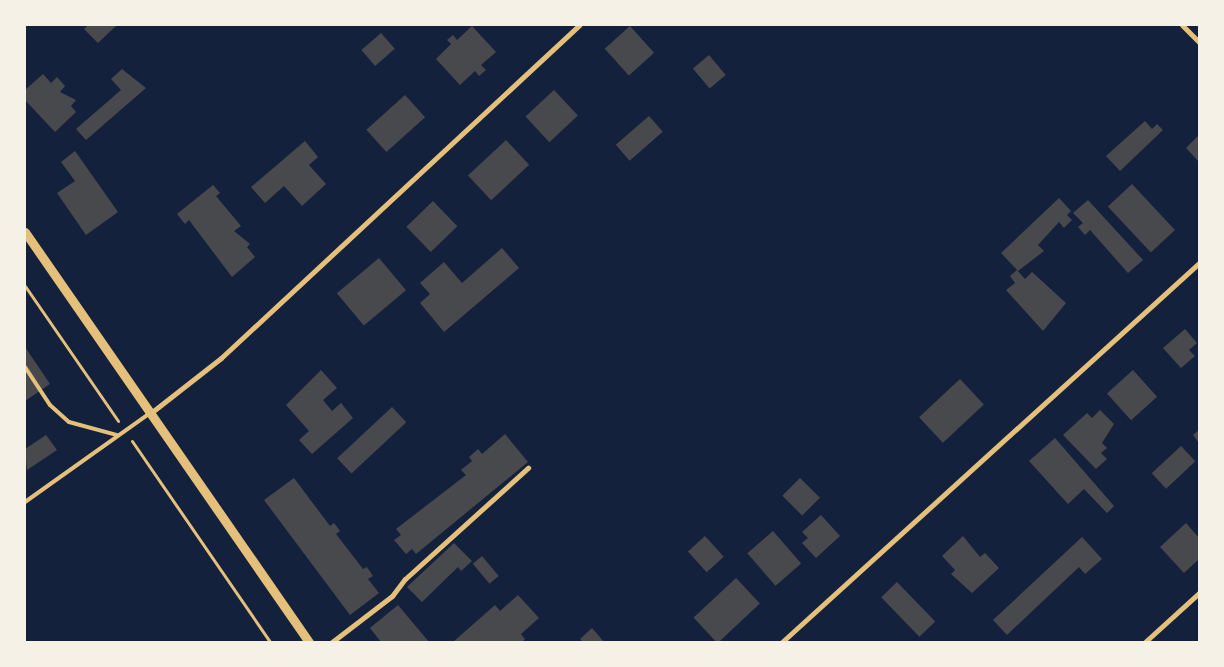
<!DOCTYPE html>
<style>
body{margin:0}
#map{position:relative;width:1224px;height:667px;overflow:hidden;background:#14213d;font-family:"Space Grotesk",sans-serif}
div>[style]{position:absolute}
.building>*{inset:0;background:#48494c;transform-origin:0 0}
.path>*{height:3px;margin:-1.5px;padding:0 1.5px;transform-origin:1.5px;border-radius:1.5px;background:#e5c07b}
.service>*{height:4px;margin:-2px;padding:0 2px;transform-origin:2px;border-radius:2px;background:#e5c07b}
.minor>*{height:5px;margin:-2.5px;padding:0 2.5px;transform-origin:2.5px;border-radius:2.5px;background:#e5c07b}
.tertiary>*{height:9px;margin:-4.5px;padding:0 4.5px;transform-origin:4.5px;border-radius:4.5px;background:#e5c07b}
span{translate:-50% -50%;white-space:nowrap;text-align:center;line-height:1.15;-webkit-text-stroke:4px #f6f1e7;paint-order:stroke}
.frame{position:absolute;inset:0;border:26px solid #f6f1e7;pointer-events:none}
</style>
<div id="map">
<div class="building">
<i style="clip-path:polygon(88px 25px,117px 25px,98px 43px,84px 29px)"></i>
<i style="clip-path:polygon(472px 26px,496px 52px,481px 65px,486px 70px,479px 76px,475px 71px,460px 85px,436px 59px,451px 44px,447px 40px,453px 35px,457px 40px)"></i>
<i style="left:630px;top:26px;width:36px;height:34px;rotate:48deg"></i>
<i style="left:381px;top:33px;width:21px;height:26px;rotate:49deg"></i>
<i style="left:709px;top:55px;width:26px;height:21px;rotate:50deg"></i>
<i style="clip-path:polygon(122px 69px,146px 88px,86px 140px,76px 129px,121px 90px,111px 79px)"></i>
<i style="clip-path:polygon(43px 74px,51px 83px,57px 77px,65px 86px,60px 92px,76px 100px,71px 106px,76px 112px,55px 132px,25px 100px,25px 90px)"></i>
<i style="left:554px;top:90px;width:35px;height:39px;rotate:47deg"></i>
<i style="left:405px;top:95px;width:30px;height:52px;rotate:48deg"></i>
<i style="left:649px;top:116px;width:21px;height:44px;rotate:49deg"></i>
<i style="clip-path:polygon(1145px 121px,1152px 129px,1157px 124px,1163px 130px,1120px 171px,1106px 156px)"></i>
<i style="clip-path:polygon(1199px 135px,1199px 162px,1186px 148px)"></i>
<i style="left:506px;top:140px;width:34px;height:52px;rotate:47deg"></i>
<i style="clip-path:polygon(305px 141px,318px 157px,309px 165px,326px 184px,302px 206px,284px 186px,265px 203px,251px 187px)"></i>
<i style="clip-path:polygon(75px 151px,118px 212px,86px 235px,57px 193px,75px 181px,61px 162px)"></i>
<i style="left:1132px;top:184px;width:63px;height:33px;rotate:47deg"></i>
<i style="clip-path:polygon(213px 185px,220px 193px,216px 196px,241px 226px,234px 231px,250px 244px,247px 247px,255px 257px,232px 277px,189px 220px,185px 224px,177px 214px)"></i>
<i style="clip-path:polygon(1059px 198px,1071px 211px,1067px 215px,1072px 220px,1064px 228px,1059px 222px,1038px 245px,1044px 251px,1018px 271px,1001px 253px)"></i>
<i style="clip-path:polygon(1088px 200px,1143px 260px,1128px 273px,1090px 230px,1085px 235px,1078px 227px,1083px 223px,1073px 213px)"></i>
<i style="left:433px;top:201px;width:35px;height:37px;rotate:46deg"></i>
<i style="clip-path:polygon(502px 248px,519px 268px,444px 332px,420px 303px,430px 294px,420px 283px,444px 262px,462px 283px)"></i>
<i style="left:379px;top:258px;width:42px;height:55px;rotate:50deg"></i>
<i style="clip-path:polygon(1017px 270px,1025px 279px,1032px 272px,1066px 303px,1043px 331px,1006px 290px,1015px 283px,1010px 276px)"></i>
<i style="clip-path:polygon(1185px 329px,1197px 343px,1189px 350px,1195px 356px,1181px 368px,1163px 348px)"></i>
<i style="clip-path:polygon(25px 347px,50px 384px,25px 401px)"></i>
<i style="clip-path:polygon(321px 370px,337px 388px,323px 400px,332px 411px,341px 403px,353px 418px,312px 454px,299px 440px,309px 431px,286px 405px)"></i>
<i style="left:1133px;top:370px;width:36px;height:35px;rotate:48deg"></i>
<i style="left:960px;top:379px;width:35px;height:56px;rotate:47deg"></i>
<i style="left:392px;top:407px;width:21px;height:75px;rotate:47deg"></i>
<i style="clip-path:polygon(1100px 410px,1114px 424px,1102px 443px,1107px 448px,1101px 453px,1107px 459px,1096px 469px,1063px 435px,1087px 413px,1092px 418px)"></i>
<i style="clip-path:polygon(1199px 430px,1199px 443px,1193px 435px)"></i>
<i style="clip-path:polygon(505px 434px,528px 462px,416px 554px,412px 549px,406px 554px,394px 540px,401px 535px,396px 529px,466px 475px,461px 470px,472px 461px,469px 457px,478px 449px,482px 454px)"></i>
<i style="clip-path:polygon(46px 435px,57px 450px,27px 470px,25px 449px)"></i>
<i style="clip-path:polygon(1055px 438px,1114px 506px,1107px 513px,1084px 489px,1068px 504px,1029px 461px)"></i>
<i style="left:1181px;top:446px;width:21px;height:40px;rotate:47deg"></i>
<i style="clip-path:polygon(294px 478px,330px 526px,334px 523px,340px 531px,336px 534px,363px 569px,367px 567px,373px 576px,368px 579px,379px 593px,350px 615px,264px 500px)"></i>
<i style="left:800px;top:478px;width:28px;height:25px;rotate:45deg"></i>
<i style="clip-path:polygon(821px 515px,840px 536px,816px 558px,802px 543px,808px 538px,802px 532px)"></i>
<i style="clip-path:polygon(1186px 523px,1199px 538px,1199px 559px,1184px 573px,1160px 547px)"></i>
<i style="left:773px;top:531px;width:43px;height:34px;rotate:49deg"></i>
<i style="left:705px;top:536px;width:28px;height:23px;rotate:48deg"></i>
<i style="clip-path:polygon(963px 536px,980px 557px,985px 553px,999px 568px,972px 593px,951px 574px,955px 570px,942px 556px)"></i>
<i style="clip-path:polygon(1082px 537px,1102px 559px,1085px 574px,1079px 567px,1007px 635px,993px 620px)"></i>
<i style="clip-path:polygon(454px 543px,472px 561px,461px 571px,458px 567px,422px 602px,407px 587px)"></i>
<i style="left:482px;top:556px;width:26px;height:12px;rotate:50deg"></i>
<i style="left:736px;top:578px;width:35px;height:58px;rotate:47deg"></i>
<i style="left:897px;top:582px;width:55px;height:22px;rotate:46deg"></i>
<i style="clip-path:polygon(518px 595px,539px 618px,521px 634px,525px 639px,522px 642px,453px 642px,495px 605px,500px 611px)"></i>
<i style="clip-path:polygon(398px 605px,429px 642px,381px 642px,370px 628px)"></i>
<i style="clip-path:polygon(592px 628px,604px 642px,583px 642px,580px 639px)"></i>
</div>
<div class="path">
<i style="left:25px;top:286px;width:164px;rotate:55.4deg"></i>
<i style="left:132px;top:441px;width:244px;rotate:55.5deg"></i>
</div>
<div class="service">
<i style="left:25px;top:367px;width:45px;rotate:56.7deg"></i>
<i style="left:50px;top:405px;width:25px;rotate:42deg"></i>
<i style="left:69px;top:422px;width:50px;rotate:15.2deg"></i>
<i style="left:25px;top:502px;width:152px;rotate:-35.4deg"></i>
</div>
<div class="minor">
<i style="left:1182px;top:25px;width:24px;rotate:45deg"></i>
<i style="left:152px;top:412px;width:88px;rotate:-38deg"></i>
<i style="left:221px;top:358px;width:489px;rotate:-42.9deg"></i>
<i style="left:332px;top:642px;width:76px;rotate:-37.5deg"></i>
<i style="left:392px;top:596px;width:21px;rotate:-53deg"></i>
<i style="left:405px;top:579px;width:166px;rotate:-42.1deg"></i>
<i style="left:782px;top:642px;width:563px;rotate:-42.27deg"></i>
<i style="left:1145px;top:642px;width:73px;rotate:-42.2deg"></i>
</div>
<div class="tertiary">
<i style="left:25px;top:232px;width:499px;rotate:55.3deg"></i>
</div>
<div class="frame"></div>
</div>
